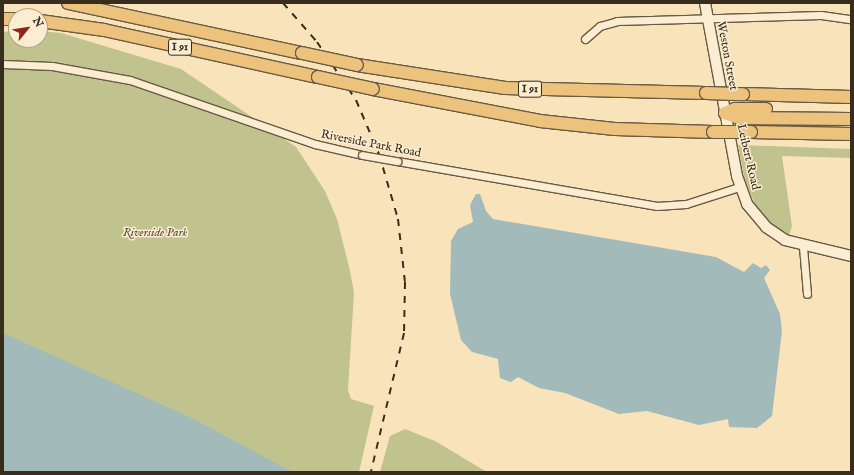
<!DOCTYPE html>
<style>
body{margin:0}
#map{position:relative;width:854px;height:475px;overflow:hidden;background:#f9e3ba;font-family:"IM FELL English",serif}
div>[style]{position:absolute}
.green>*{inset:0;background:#c0c38e}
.water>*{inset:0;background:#a2bbba}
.roads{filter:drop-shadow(1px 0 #685a44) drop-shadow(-1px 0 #685a44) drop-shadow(0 1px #685a44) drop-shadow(0 -1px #685a44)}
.street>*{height:7px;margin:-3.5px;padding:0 3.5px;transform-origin:3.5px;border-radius:3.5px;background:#fbedd2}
.secondary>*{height:10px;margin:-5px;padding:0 5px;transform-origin:5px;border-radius:5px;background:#fbedd2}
.highway>*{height:12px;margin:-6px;padding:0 6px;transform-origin:6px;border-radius:6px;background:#ecc27d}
.rail>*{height:2px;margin-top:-1px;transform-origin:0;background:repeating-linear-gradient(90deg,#382c1d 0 7px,transparent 0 14px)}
.bridges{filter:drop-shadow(1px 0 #685a44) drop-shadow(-1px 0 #685a44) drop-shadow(0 1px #685a44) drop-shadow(0 -1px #685a44)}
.street-bridge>*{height:7px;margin:-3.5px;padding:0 3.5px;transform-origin:3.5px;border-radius:3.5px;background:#fbedd2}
.highway-bridge>*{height:12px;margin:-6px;padding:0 6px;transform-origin:6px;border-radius:6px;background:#ecc27d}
span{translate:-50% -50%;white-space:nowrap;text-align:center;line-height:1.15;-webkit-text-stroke:3px #fbedd2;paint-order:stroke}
.shield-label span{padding:1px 3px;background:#fbedd2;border:1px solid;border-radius:3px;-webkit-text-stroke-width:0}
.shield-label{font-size:11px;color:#382c1d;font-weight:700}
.street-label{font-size:12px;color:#382c1d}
.park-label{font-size:12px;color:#5a5239;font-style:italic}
.frame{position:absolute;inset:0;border:4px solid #382c1d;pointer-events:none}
.north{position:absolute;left:8px;top:8px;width:40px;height:40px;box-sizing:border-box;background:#fbedd2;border:1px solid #ada08a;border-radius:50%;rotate:60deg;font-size:11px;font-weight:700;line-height:16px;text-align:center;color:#382c1d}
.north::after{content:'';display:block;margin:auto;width:14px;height:18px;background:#8f2418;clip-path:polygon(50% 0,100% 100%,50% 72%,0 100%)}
</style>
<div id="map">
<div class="green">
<i style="clip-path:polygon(16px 31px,16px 40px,40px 40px,40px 31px,61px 33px,181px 69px,296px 147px,325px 191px,337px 219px,350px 271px,354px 293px,348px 390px,351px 399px,374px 406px,359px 472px,255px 472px,3px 357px,3px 32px)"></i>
<i style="clip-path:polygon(738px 145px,851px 149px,851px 158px,782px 156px,792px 226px,789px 236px,770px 223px,755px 204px,745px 181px)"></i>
<i style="clip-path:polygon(405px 429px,435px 441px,487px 472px,380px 472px,390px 436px)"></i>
</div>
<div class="water">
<i style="clip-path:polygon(476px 194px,480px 194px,486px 211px,493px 219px,716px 257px,744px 272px,753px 263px,761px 268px,766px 265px,770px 270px,764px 278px,780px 314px,782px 331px,772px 416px,757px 428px,729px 427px,728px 419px,699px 425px,647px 411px,619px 414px,565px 393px,539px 388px,518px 377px,511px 382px,500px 378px,498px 359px,472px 352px,461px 340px,450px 294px,451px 241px,458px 229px,473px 222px,470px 205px)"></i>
<i style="clip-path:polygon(3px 333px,192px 418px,292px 472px,3px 472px)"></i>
</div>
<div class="roads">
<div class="street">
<i style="left:585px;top:39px;width:20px;rotate:-41deg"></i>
<i style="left:600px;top:26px;width:18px;rotate:-16deg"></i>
<i style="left:617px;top:21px;width:204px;rotate:-1.7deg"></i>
<i style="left:821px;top:15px;width:30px;rotate:8deg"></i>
<i style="left:3px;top:64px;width:49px;rotate:2.3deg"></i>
<i style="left:52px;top:66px;width:79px;rotate:10.2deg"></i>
<i style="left:130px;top:80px;width:196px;rotate:19.1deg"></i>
<i style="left:315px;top:144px;width:48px;rotate:13.2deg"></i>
<i style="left:397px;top:161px;width:264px;rotate:9.8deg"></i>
<i style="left:657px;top:206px;width:29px;rotate:-4deg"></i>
<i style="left:686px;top:204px;width:56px;rotate:-17.8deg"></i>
<i style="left:803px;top:247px;width:47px;rotate:85.1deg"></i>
</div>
<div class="secondary">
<i style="left:705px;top:3px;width:176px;rotate:79.5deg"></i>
<i style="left:737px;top:176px;width:30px;rotate:70deg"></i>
<i style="left:747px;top:204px;width:30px;rotate:50deg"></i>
<i style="left:766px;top:227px;width:23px;rotate:34deg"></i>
<i style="left:785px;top:240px;width:68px;rotate:13.6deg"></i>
</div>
<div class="highway">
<i style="left:68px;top:3px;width:239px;rotate:12.1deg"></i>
<i style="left:3px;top:19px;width:13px"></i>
<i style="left:40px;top:21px;width:65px;rotate:8deg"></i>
<i style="left:104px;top:30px;width:219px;rotate:12.4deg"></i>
<i style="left:357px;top:65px;width:150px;rotate:8.8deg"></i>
<i style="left:505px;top:88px;width:201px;rotate:1.4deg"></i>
<i style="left:373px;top:89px;width:170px;rotate:10.8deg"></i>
<i style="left:540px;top:121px;width:75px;rotate:6.1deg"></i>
<i style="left:615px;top:129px;width:98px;rotate:1.8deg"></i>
<i style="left:743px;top:94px;width:108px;rotate:1.6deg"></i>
<i style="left:725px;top:113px;width:15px;rotate:20deg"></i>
<i style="left:739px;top:118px;width:112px;rotate:0.5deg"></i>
<i style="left:725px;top:113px;width:11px;rotate:-22deg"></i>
<i style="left:735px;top:109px;width:31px"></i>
<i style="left:751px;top:132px;width:100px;rotate:1.1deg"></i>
</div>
</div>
<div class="rail">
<i style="left:283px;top:3px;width:52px;rotate:48.9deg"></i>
<i style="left:317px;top:42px;width:70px;rotate:56.1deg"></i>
<i style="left:356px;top:100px;width:59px;rotate:66.9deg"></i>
<i style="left:379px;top:154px;width:68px;rotate:73.7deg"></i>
<i style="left:398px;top:219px;width:63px;rotate:83.7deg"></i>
<i style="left:405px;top:282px;width:51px;rotate:91.1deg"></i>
<i style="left:404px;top:333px;width:143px;rotate:103.4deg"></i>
</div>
<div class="bridges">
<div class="street-bridge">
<i style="left:362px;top:155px;width:36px;rotate:10deg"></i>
</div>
<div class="highway-bridge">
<i style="left:302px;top:53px;width:56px;rotate:12.3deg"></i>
<i style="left:318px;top:77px;width:56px;rotate:12.3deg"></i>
<i style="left:706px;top:93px;width:37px;rotate:2deg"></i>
<i style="left:713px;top:132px;width:38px"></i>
</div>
</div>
<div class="shield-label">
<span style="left:180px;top:47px">I 91</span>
<span style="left:530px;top:89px">I 91</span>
</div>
<div class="street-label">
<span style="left:727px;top:56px;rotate:79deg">Weston Street</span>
<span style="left:371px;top:144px;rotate:11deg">Riverside Park Road</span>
<span style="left:748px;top:157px;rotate:77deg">Leibert Road</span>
</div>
<div class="park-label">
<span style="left:155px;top:233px">Riverside Park</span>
</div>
<div class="frame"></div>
<div class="north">N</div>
</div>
